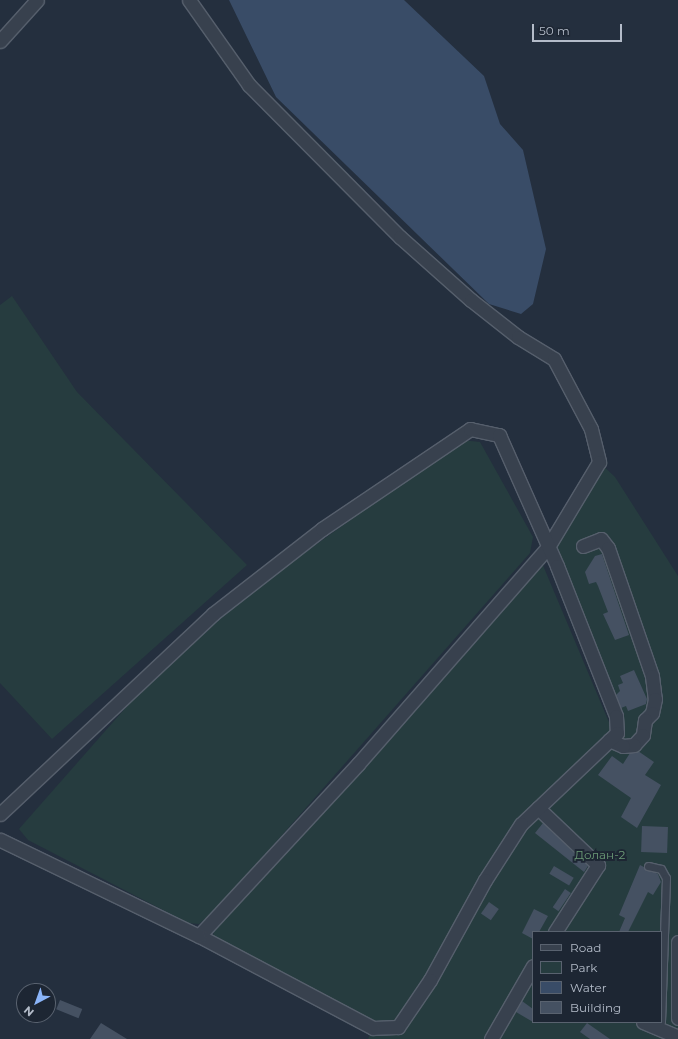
<!DOCTYPE html>
<meta charset="utf-8">
<style>
body{margin:0}
#map{position:relative;width:678px;height:1039px;overflow:hidden;background:#242f3e;font-family:Montserrat,sans-serif}
div>[style]{position:absolute}
.green>*{inset:0;background:#263c3f}
.water>*{inset:0;background:#394c67}
.building>*{inset:0;background:#455162;transform-origin:0 0}
.roads{filter:drop-shadow(1px 0 #565f6c) drop-shadow(-1px 0 #565f6c) drop-shadow(0 1px #565f6c) drop-shadow(0 -1px #565f6c)}
.service>*{height:7px;margin:-3.5px;padding:0 3.5px;transform-origin:3.5px;border-radius:3.5px;background:#38414e}
.minor>*{height:13px;margin:-6.5px;padding:0 6.5px;transform-origin:6.5px;border-radius:6.5px;background:#38414e}
span{translate:-50% -50%;white-space:nowrap;text-align:center;line-height:1.15;-webkit-text-stroke:4px #1d2633;paint-order:stroke}
.park-label{font-size:12px;color:#6b9a76}
.legend{position:absolute;left:532px;top:931px;width:130px;height:92px;box-sizing:border-box;background:#1d2633;border:1px solid #59626f;margin:0;padding:5px 7px;list-style:none;font-size:12px;color:#b4bcc9}
.legend li{display:flex;align-items:center;gap:8px;height:20px}
.legend b{width:20px;border:1px solid #59626f}
.north{position:absolute;left:16px;top:983px;width:40px;height:40px;box-sizing:border-box;background:#1d2633;border:1px solid #59626f;border-radius:50%;rotate:221deg;font-size:11px;font-weight:700;line-height:16px;text-align:center;color:#b4bcc9}
.north::after{content:'';display:block;margin:auto;width:14px;height:18px;background:#8ab4f8;clip-path:polygon(50% 0,100% 100%,50% 72%,0 100%)}
.scale{position:absolute;left:532px;top:24px;width:90px;height:18px;box-sizing:border-box;border:2px solid #b4bcc9;border-top:0;padding-left:5px;font-size:12px;line-height:14px;white-space:nowrap;color:#b4bcc9;-webkit-text-stroke:3px #1d2633;paint-order:stroke}
</style>
<div id="map">
<div class="green">
<i style="clip-path:polygon(12px 296px,77px 392px,247px 565px,52px 739px,0 683px,0 305px)"></i>
<i style="clip-path:polygon(462px 440px,480px 442px,533px 537px,530px 553px,217px 909px,199px 924px,188px 923px,28px 840px,19px 829px,158px 671px,233px 604px)"></i>
<i style="clip-path:polygon(evenodd,599px 462px,615px 477px,678px 576px,678px 1039px,368px 1039px,373px 1028px,398px 1027px,521px 824px,617px 733px,548px 547px,599px 462px,533px 932px,661px 932px,661px 1022px,533px 1022px,533px 932px)"></i>
<i style="clip-path:polygon(542px 563px,611px 727px,609px 736px,519px 824px,398px 1023px,375px 1024px,213px 940px,214px 928px)"></i>
</div>
<div class="water">
<i style="clip-path:polygon(229px 0,404px 0,484px 76px,500px 124px,523px 150px,546px 249px,533px 304px,521px 314px,489px 304px,276px 97px)"></i>
</div>
<div class="building">
<i style="clip-path:polygon(602px 554px,629px 635px,615px 640px,603px 614px,608px 612px,598px 586px,596px 582px,589px 584px,585px 572px,595px 556px)"></i>
<i style="clip-path:polygon(634px 670px,647px 699px,646px 704px,628px 711px,626px 706px,621px 708px,616px 695px,620px 691px,618px 685px,623px 683px,620px 676px)"></i>
<i style="clip-path:polygon(638px 751px,654px 762px,645px 775px,661px 785px,637px 828px,621px 817px,631px 798px,598px 775px,612px 756px,623px 764px,630px 753px)"></i>
<i style="clip-path:polygon(543px 823px,588px 866px,584px 872px,535px 833px)"></i>
<i style="left:642px;top:826px;width:26px;height:26px;rotate:2deg"></i>
<i style="clip-path:polygon(640px 865px,658px 874px,661px 882px,653px 895px,648px 892px,628px 932px,619px 932px,625px 918px,619px 915px)"></i>
<i style="left:554px;top:866px;width:23px;height:9px;rotate:31deg"></i>
<i style="left:565px;top:889px;width:7px;height:22px;rotate:34deg"></i>
<i style="left:489px;top:902px;width:12px;height:14px;rotate:35deg"></i>
<i style="clip-path:polygon(534px 909px,548px 916px,539px 932px,533px 932px,533px 939px,522px 933px)"></i>
<i style="left:60px;top:1000px;width:24px;height:10px;rotate:22deg"></i>
<i style="clip-path:polygon(522px 1001px,533px 1009px,533px 1022px,516px 1012px)"></i>
<i style="clip-path:polygon(101px 1023px,127px 1039px,90px 1039px)"></i>
<i style="clip-path:polygon(587px 1023px,610px 1039px,590px 1039px,580px 1032px)"></i>
</div>
<div class="roads">
<div class="service">
<i style="left:648px;top:866px;width:13px;rotate:13deg"></i>
<i style="left:661px;top:869px;width:10px;rotate:61deg"></i>
<i style="left:666px;top:878px;width:144px;rotate:92deg"></i>
</div>
<div class="minor">
<i style="left:189px;top:0;width:104px;rotate:54.8deg"></i>
<i style="left:249px;top:85px;width:214px;rotate:45.2deg"></i>
<i style="left:400px;top:237px;width:95px;rotate:41.6deg"></i>
<i style="left:471px;top:300px;width:60px;rotate:38.2deg"></i>
<i style="left:518px;top:337px;width:42px;rotate:31.4deg"></i>
<i style="left:554px;top:359px;width:79px;rotate:62.1deg"></i>
<i style="left:591px;top:429px;width:34px;rotate:76deg"></i>
<i style="left:599px;top:462px;width:99px;rotate:121deg"></i>
<i style="left:548px;top:547px;width:288px;rotate:131.2deg"></i>
<i style="left:358px;top:764px;width:234px;rotate:132.8deg"></i>
<i style="left:0;top:41px;width:55px;rotate:-47.9deg"></i>
<i style="left:583px;top:546px;width:19px;rotate:-21deg"></i>
<i style="left:601px;top:539px;width:11px;rotate:52deg"></i>
<i style="left:608px;top:548px;width:135px;rotate:71deg"></i>
<i style="left:652px;top:676px;width:23px;rotate:83deg"></i>
<i style="left:655px;top:699px;width:14px;rotate:102deg"></i>
<i style="left:652px;top:713px;width:10px;rotate:135deg"></i>
<i style="left:645px;top:720px;width:15px;rotate:98deg"></i>
<i style="left:643px;top:735px;width:13px;rotate:132deg"></i>
<i style="left:634px;top:745px;width:11px;rotate:175deg"></i>
<i style="left:623px;top:746px;width:15px;rotate:-157deg"></i>
<i style="left:538px;top:808px;width:83px;rotate:43.5deg"></i>
<i style="left:598px;top:865px;width:80px;rotate:122.7deg"></i>
<i style="left:0;top:814px;width:292px;rotate:-43.2deg"></i>
<i style="left:213px;top:614px;width:138px;rotate:-37.9deg"></i>
<i style="left:322px;top:529px;width:179px;rotate:-34deg"></i>
<i style="left:470px;top:429px;width:30px;rotate:12deg"></i>
<i style="left:499px;top:435px;width:143px;rotate:66.1deg"></i>
<i style="left:557px;top:566px;width:161px;rotate:68.5deg"></i>
<i style="left:616px;top:716px;width:17px;rotate:87deg"></i>
<i style="left:617px;top:733px;width:132px;rotate:136.5deg"></i>
<i style="left:521px;top:824px;width:67px;rotate:122.7deg"></i>
<i style="left:485px;top:880px;width:114px;rotate:118.8deg"></i>
<i style="left:430px;top:980px;width:57px;rotate:124.2deg"></i>
<i style="left:398px;top:1027px;width:25px;rotate:178deg"></i>
<i style="left:373px;top:1028px;width:197px;rotate:-152.1deg"></i>
<i style="left:199px;top:936px;width:221px;rotate:-154.2deg"></i>
<i style="left:678px;top:942px;width:76px;rotate:90deg"></i>
<i style="left:643px;top:1022px;width:38px;rotate:23deg"></i>
<i style="left:491px;top:1039px;width:84px;rotate:-60.1deg"></i>
</div>
</div>
<div class="park-label">
<span style="left:600px;top:855px">Долан-2</span>
</div>
<ul class="legend">
<li><b style="height:5px;background:#38414e"></b>Road</li>
<li><b style="height:11px;background:#263c3f"></b>Park</li>
<li><b style="height:11px;background:#394c67"></b>Water</li>
<li><b style="height:11px;background:#455162"></b>Building</li>
</ul>
<div class="north">N</div>
<div class="scale">50 m</div>
</div>
